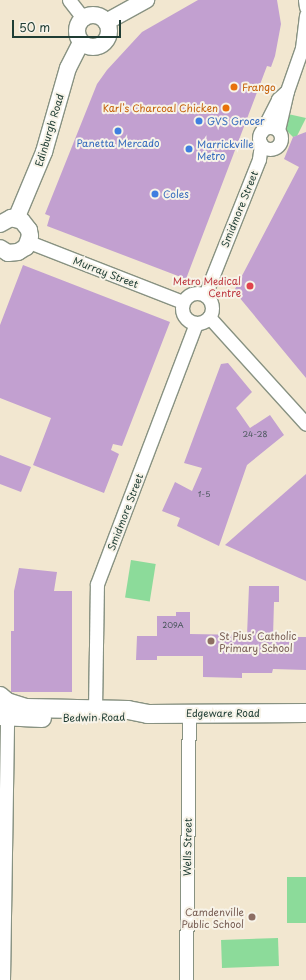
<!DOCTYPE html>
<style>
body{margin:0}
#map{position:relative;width:306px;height:980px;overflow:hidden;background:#f2e7d0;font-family:"Playpen Sans",sans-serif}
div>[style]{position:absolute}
.green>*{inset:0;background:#8cdb9a;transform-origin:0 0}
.building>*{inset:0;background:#c2a0d0}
.roads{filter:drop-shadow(1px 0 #889282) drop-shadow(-1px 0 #889282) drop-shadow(0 1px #889282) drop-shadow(0 -1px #889282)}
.minor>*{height:13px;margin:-6.5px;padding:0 6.5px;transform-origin:6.5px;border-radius:6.5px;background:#fff}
.minor>.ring{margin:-6.5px;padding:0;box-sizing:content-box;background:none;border:13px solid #fff;border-radius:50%}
.tertiary>*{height:16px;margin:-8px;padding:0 8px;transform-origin:8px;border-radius:8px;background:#fff}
.tertiary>.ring{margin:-8px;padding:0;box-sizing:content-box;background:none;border:16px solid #fff;border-radius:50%}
.secondary>*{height:18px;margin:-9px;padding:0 9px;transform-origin:9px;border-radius:9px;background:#fff}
.dots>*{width:11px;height:11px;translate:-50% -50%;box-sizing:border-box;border:2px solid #f7f3e8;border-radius:50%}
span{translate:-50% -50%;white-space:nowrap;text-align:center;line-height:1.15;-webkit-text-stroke:4px #f7f3e8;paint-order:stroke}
.number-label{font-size:8px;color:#48565b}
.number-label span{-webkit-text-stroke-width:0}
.food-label{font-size:10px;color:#c56008}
.left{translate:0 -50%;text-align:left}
.right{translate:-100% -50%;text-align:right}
.shop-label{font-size:10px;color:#366cbe}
.street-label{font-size:10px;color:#1f3d34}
.health-label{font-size:10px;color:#be3a42}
.education-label{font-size:10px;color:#785e54}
.scale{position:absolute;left:12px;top:20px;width:109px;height:18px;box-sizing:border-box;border:2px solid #1f3d34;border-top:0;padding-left:5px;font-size:12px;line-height:14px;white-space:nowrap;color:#1f3d34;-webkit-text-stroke:3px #f7f3e8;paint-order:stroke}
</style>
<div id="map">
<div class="green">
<i style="clip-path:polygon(288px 114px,306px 118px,297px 136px,293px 137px,284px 128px)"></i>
<i style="left:131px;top:560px;width:25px;height:38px;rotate:9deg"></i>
<i style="left:306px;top:877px;width:46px;height:19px;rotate:90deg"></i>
<i style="left:278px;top:938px;width:28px;height:57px;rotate:88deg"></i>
</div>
<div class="building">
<i style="clip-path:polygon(198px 0,277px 0,281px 24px,275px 56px,271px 67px,267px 66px,186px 279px,47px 226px,50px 216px,45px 214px,97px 84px,107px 70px,142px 32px)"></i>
<i style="clip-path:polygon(306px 132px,306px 378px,234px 291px,299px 167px,284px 159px,293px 137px)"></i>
<i style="clip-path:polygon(23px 265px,170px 322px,122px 446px,113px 444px,111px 450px,119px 454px,104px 493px,33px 465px,51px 418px,0 398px,0 325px)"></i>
<i style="clip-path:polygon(228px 363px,252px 392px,236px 408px,250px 428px,270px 415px,284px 435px,247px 465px,219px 546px,177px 526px,180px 518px,162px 511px,175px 482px,192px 491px,202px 468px,184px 463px,221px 364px)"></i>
<i style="clip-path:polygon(0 455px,31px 467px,21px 492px,0 484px)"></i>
<i style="clip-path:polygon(306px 474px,306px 581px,225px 545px)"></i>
<i style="clip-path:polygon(19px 568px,57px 572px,54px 591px,72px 591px,72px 692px,11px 692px,11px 631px,14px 631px,14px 591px)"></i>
<i style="clip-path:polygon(249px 586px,279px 586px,279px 602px,274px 602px,273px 637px,306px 637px,306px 670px,273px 669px,272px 673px,242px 673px,242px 678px,203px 677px,203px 656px,157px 656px,157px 660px,136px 660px,137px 636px,157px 636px,157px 616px,176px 616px,176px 612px,190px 612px,190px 634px,247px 635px)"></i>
</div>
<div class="roads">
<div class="minor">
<i style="left:69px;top:0;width:24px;rotate:52deg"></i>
<i style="left:305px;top:0;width:7px;rotate:82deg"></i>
<i class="ring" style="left:259px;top:127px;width:9px;height:9px"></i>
<i style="left:278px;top:130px;width:40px;rotate:-77deg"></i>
<i style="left:287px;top:91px;width:46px;rotate:-70.8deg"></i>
<i style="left:302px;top:48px;width:33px;rotate:-83deg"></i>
<i style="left:262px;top:131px;width:36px;rotate:-63deg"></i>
<i style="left:278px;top:99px;width:12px;rotate:-42deg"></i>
<i style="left:29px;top:242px;width:165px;rotate:21.3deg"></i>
<i class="ring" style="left:182px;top:293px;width:17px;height:17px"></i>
<i style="left:205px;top:295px;width:146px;rotate:-68.3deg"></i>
<i style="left:259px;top:159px;width:15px;rotate:-82deg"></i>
<i style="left:209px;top:317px;width:144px;rotate:47.8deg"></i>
<i style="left:95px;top:709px;width:125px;rotate:-89.1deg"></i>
<i style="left:97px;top:584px;width:279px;rotate:-69.2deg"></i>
<i style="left:3px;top:980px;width:261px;rotate:-89.1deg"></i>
<i style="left:186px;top:980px;width:267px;rotate:-89.4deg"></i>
</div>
<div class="tertiary">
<i class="ring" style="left:77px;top:15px;width:16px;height:16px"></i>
<i style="left:106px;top:22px;width:46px;rotate:-28.8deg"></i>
<i style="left:16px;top:219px;width:73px;rotate:-67.3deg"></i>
<i style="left:44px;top:152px;width:87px;rotate:-74.1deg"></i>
<i style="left:68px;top:68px;width:29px;rotate:-63deg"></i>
<i style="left:0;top:224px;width:13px;rotate:-29deg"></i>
<i style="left:11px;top:218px;width:11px;rotate:15deg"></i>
<i style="left:22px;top:221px;width:11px;rotate:52deg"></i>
<i style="left:29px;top:230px;width:6px;rotate:81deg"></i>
<i style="left:30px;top:236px;width:12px;rotate:110deg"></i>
<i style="left:26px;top:247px;width:9px;rotate:148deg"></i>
<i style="left:18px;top:252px;width:10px;rotate:174deg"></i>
<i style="left:8px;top:253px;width:9px;rotate:-148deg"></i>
</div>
<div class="secondary">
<i style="left:0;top:696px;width:9px;rotate:41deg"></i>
<i style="left:7px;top:702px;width:20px;rotate:18deg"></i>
<i style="left:26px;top:708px;width:102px;rotate:1.1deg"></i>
<i style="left:128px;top:710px;width:20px;rotate:11deg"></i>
<i style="left:148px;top:714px;width:158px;rotate:-0.4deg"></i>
<i style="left:0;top:716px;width:42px;rotate:2.7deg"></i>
</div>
</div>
<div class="dots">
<i style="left:234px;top:87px;background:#e8710a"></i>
<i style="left:226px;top:108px;background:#e8710a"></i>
<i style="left:199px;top:121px;background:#3f7fe0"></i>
<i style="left:118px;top:131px;background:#3f7fe0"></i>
<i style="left:189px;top:149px;background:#3f7fe0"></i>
<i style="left:155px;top:194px;background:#3f7fe0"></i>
<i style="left:250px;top:286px;background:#e0444e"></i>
<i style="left:211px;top:641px;background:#8d6e63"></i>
<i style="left:252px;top:917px;background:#8d6e63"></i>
</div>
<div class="number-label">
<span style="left:255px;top:435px">24-28</span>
<span style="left:204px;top:495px">1-5</span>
<span style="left:173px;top:626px">209A</span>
</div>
<div class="food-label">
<span class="left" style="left:242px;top:87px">Frango</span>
<span class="right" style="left:218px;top:108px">Karl's Charcoal Chicken</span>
</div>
<div class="shop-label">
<span class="left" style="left:207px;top:121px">GVS Grocer</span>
<span style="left:118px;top:143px">Panetta Mercado</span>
<span class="left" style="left:197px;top:149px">Marrickville<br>Metro</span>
<span class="left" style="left:163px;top:194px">Coles</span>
</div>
<div class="street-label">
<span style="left:49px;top:130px;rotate:-73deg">Edinburgh Road</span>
<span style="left:239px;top:209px;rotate:-68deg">Smidmore Street</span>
<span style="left:106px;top:272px;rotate:21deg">Murray Street</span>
<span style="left:125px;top:512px;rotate:-69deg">Smidmore Street</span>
<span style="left:223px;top:713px">Edgeware Road</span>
<span style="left:94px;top:717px;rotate:-1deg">Bedwin Road</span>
<span style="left:187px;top:847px;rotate:-89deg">Wells Street</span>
</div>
<div class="health-label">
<span class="right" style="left:241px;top:286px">Metro Medical<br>Centre</span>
</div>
<div class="education-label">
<span class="left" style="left:219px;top:641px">St Pius' Catholic<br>Primary School</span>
<span class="right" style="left:244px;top:917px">Camdenville<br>Public School</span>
</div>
<div class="scale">50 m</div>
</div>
